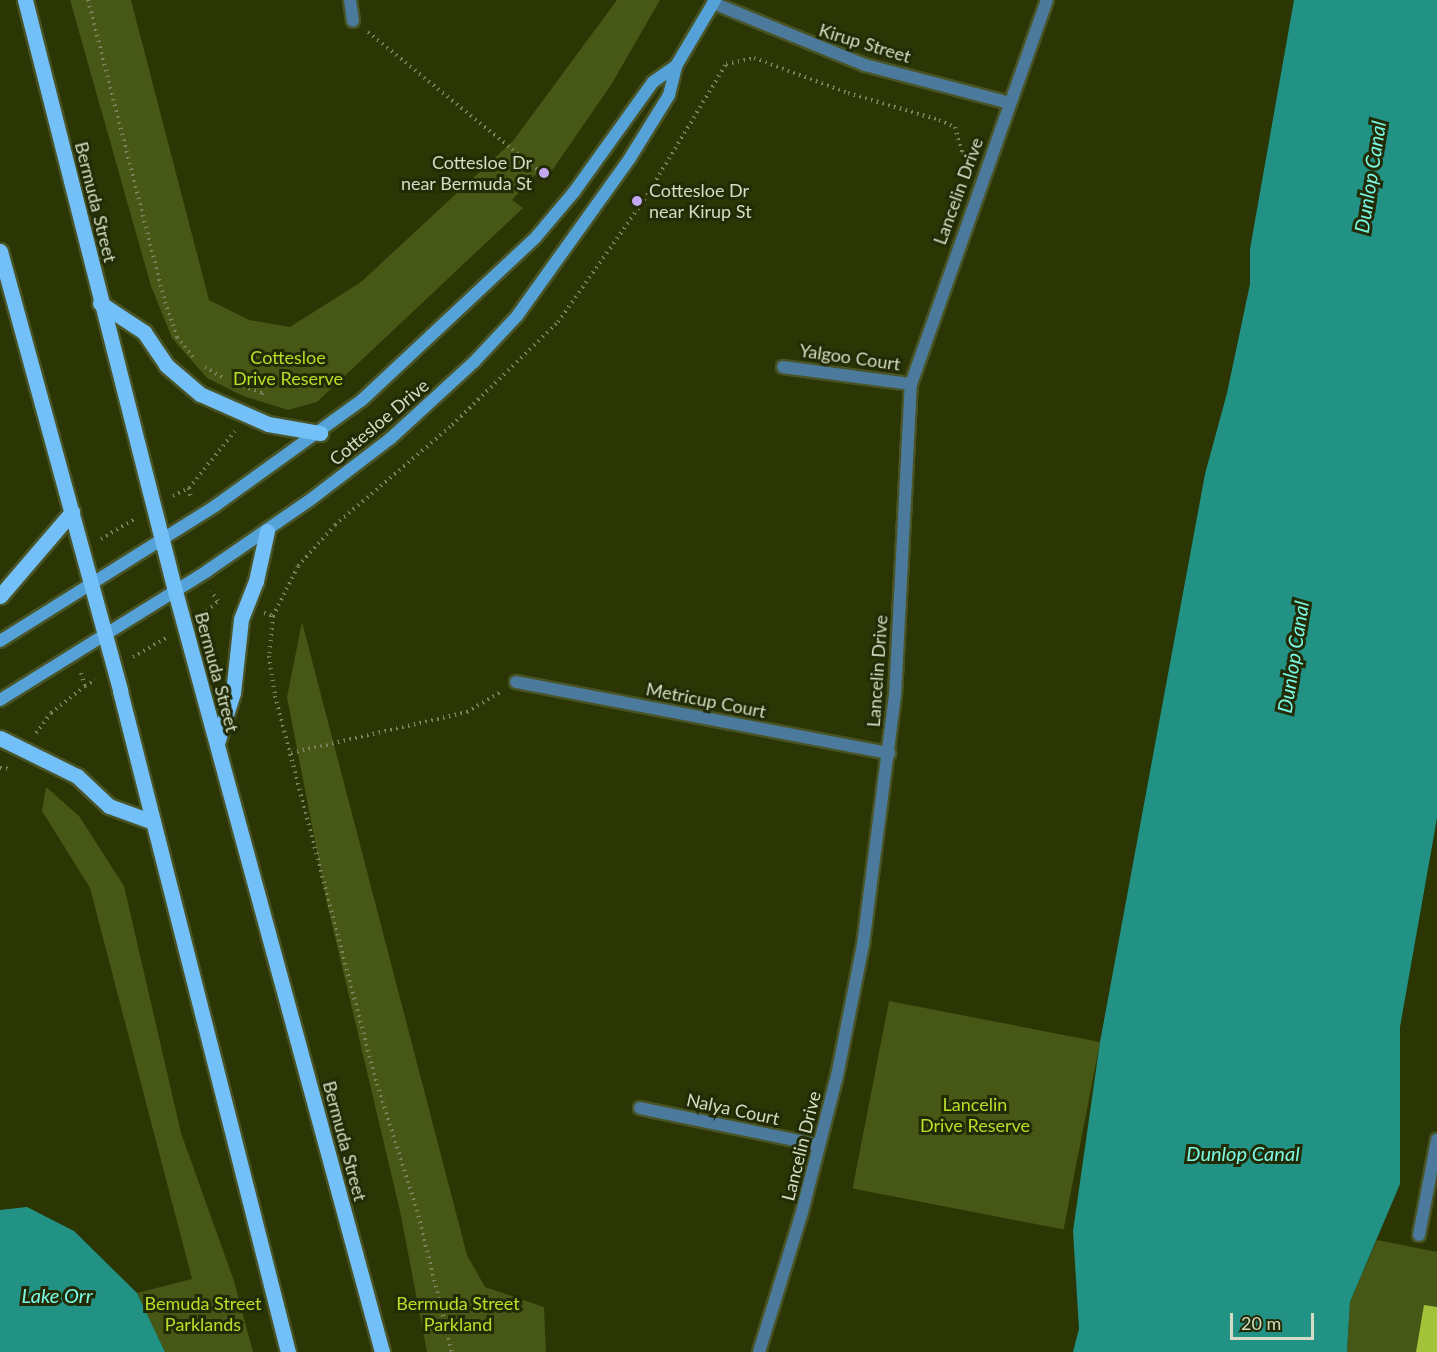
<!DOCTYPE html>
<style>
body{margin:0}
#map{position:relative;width:1437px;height:1352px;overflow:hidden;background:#2b3604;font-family:Lato,sans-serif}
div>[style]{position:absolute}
.green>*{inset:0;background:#475715;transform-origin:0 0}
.water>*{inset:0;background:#219284}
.building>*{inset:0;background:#a3c43a}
.path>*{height:4px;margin-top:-2px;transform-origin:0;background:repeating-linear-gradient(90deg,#7a845d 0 1.5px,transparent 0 6px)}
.roads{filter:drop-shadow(2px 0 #495426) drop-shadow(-2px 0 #495426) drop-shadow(0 2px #495426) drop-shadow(0 -2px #495426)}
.minor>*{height:12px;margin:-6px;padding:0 6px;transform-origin:6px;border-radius:6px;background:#4c7a9c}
.secondary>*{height:12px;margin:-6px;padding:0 6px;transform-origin:6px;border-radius:6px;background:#55a2d9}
.primary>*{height:15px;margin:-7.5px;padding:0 7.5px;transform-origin:7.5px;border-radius:7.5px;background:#73c0f9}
.dots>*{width:16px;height:16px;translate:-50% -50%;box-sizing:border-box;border:3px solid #222b06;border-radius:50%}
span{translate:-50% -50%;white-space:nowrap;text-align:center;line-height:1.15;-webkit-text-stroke:6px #222b06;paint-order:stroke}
.street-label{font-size:18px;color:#d4ddc3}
.poi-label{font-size:18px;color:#d4ddc3}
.right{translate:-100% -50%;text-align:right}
.left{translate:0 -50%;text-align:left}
.park-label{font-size:18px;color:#b7df2a}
.water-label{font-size:20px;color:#7bf9e5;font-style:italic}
.scale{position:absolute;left:1230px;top:1313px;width:84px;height:27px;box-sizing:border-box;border:3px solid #d4ddc3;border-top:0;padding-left:8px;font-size:18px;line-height:21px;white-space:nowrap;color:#d4ddc3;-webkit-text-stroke:4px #222b06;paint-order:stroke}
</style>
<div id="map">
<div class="green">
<i style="clip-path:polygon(70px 0,131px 0,209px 300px,249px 320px,290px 327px,361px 282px,513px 141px,617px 0,660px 0,611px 85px,544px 182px,535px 175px,512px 200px,523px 208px,317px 402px,288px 410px,243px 396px,207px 378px,172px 338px,151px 286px)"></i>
<i style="clip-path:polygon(302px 622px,467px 1255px,485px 1287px,544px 1307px,546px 1352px,427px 1352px,400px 1211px,327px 903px,287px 697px)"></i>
<i style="clip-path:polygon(46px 787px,79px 816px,124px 886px,181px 1133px,234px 1281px,253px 1352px,165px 1352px,137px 1293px,192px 1279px,90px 888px,42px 811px)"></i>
<i style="left:889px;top:1001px;width:215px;height:191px;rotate:11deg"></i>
<i style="clip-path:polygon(1377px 1240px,1437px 1252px,1437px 1352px,1347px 1352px,1350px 1302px)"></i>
</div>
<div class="water">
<i style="clip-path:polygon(1294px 0,1437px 0,1437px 818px,1400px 1027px,1400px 1184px,1350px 1302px,1347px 1352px,1073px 1352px,1079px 1329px,1073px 1231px,1100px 1042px,1205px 474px,1227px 393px,1250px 284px,1250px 249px)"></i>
<i style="clip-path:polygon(27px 1207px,74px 1231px,137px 1293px,165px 1352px,0 1352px,0 1210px)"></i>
</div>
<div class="building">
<i style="clip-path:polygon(1424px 1305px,1437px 1307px,1437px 1352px,1416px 1352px)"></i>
</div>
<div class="path">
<i style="left:88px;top:0;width:312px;rotate:75.7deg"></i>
<i style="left:165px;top:302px;width:37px;rotate:71deg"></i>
<i style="left:177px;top:337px;width:26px;rotate:51deg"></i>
<i style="left:368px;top:32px;width:227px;rotate:39.1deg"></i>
<i style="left:205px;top:367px;width:23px;rotate:31deg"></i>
<i style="left:232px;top:382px;width:33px;rotate:20deg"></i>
<i style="left:263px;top:393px;width:6px;rotate:129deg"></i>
<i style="left:189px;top:488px;width:73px;rotate:-51.1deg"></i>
<i style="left:173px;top:496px;width:18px;rotate:-27deg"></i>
<i style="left:189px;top:488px;width:10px;rotate:79deg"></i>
<i style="left:101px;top:539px;width:41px;rotate:-31deg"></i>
<i style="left:264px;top:613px;width:9px;rotate:18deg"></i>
<i style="left:273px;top:616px;width:56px;rotate:-63.4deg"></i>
<i style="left:298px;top:566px;width:55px;rotate:-47.9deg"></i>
<i style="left:335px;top:525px;width:154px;rotate:-40.5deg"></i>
<i style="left:452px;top:425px;width:148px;rotate:-44.2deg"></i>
<i style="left:558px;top:322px;width:149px;rotate:-54.8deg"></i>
<i style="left:644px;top:200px;width:159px;rotate:-58.9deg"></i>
<i style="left:726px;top:64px;width:29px;rotate:-12deg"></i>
<i style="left:754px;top:58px;width:100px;rotate:20.4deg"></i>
<i style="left:848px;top:93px;width:95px;rotate:16.5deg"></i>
<i style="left:939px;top:120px;width:17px;rotate:24deg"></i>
<i style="left:955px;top:127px;width:26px;rotate:74deg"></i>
<i style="left:962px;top:152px;width:10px;rotate:24deg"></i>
<i style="left:202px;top:615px;width:21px;rotate:-41deg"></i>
<i style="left:218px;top:601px;width:12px;rotate:-125deg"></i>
<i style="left:273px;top:616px;width:40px;rotate:95.7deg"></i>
<i style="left:269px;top:656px;width:40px;rotate:81.5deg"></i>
<i style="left:275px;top:696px;width:401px;rotate:75.3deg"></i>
<i style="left:377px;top:1084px;width:132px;rotate:72.4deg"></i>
<i style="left:417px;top:1210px;width:146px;rotate:76.2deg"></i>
<i style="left:133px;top:657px;width:39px;rotate:-30deg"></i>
<i style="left:81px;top:673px;width:14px;rotate:73deg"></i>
<i style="left:85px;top:686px;width:12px;rotate:-31deg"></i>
<i style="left:36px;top:733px;width:25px;rotate:-53deg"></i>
<i style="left:51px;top:713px;width:43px;rotate:-38.5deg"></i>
<i style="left:291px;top:753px;width:181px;rotate:-13.1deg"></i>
<i style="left:467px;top:712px;width:39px;rotate:-31deg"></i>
<i style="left:0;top:768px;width:11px;rotate:5deg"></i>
</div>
<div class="roads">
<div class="minor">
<i style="left:350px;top:0;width:21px;rotate:82deg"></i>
<i style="left:713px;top:3px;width:164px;rotate:22.2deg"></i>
<i style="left:865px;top:65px;width:150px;rotate:14.7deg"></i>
<i style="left:783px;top:367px;width:129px;rotate:7.6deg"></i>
<i style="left:516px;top:682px;width:380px;rotate:10.8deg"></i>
<i style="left:640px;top:1108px;width:182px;rotate:11.7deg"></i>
<i style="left:1419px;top:1235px;width:97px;rotate:-79.3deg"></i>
<i style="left:759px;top:1352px;width:146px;rotate:-72.9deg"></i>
<i style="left:802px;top:1212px;width:140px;rotate:-75.6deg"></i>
<i style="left:837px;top:1076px;width:134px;rotate:-78.8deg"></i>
<i style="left:863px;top:945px;width:251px;rotate:-82.7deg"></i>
<i style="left:895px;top:696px;width:312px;rotate:-87.1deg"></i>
<i style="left:911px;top:384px;width:407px;rotate:-70.5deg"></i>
</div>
<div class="secondary">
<i style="left:0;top:641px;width:254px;rotate:-32.1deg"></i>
<i style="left:215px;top:506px;width:181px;rotate:-35.8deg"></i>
<i style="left:362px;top:400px;width:238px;rotate:-43.1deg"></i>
<i style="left:536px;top:237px;width:59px;rotate:-49.8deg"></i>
<i style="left:574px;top:192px;width:135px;rotate:-54.3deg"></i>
<i style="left:653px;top:82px;width:28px;rotate:-35deg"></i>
<i style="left:0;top:700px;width:244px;rotate:-31.9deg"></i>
<i style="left:207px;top:571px;width:125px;rotate:-34.6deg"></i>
<i style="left:310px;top:500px;width:102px;rotate:-37.4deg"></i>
<i style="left:391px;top:438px;width:113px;rotate:-42.5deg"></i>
<i style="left:474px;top:362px;width:63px;rotate:-46.9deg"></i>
<i style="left:517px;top:316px;width:194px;rotate:-54.4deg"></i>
<i style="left:630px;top:158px;width:74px;rotate:-58.2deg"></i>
<i style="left:669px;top:95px;width:30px;rotate:-76deg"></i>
<i style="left:676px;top:66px;width:77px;rotate:-59.4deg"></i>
</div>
<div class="primary">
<i style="left:25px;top:0;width:610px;rotate:75.76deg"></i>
<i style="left:175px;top:591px;width:789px;rotate:74.78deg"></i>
<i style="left:0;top:251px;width:456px;rotate:74.7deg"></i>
<i style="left:120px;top:691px;width:682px;rotate:75.74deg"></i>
<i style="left:100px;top:303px;width:53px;rotate:33.4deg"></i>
<i style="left:144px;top:332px;width:40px;rotate:56deg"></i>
<i style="left:166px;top:365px;width:45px;rotate:40.5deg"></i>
<i style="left:200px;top:394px;width:74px;rotate:23.8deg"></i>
<i style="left:268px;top:424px;width:53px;rotate:9.8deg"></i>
<i style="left:0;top:596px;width:111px;rotate:-49.4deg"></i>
<i style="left:0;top:738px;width:86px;rotate:26.3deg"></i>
<i style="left:77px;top:776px;width:44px;rotate:43.2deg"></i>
<i style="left:109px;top:806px;width:47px;rotate:20deg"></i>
<i style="left:217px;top:743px;width:52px;rotate:-72.3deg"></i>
<i style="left:233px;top:693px;width:74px;rotate:-83.8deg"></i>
<i style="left:241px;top:619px;width:41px;rotate:-68.5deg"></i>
<i style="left:256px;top:581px;width:51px;rotate:-77.6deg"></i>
</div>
</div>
<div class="dots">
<i style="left:544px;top:173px;background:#c4a7f1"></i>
<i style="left:637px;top:201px;background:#c4a7f1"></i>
</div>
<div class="street-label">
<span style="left:865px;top:43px;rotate:17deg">Kirup Street</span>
<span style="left:958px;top:191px;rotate:-70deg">Lancelin Drive</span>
<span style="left:96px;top:202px;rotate:76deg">Bermuda Street</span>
<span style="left:850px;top:357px;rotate:8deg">Yalgoo Court</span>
<span style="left:379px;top:422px;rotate:-40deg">Cottesloe Drive</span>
<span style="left:877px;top:671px;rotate:-86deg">Lancelin Drive</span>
<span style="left:217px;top:672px;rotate:75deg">Bermuda Street</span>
<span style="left:706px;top:700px;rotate:11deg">Metricup Court</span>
<span style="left:733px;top:1109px;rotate:12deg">Nalya Court</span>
<span style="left:345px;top:1141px;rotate:75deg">Bermuda Street</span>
<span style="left:801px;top:1146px;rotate:-76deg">Lancelin Drive</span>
</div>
<div class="poi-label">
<span class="right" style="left:532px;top:173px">Cottesloe Dr<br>near Bermuda St</span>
<span class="left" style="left:649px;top:201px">Cottesloe Dr<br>near Kirup St</span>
</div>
<div class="park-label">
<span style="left:288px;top:368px">Cottesloe<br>Drive Reserve</span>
<span style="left:975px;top:1115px">Lancelin<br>Drive Reserve</span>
<span style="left:203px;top:1314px">Bemuda Street<br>Parklands</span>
<span style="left:458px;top:1314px">Bermuda Street<br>Parkland</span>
</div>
<div class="water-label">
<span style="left:1370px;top:177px;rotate:-81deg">Dunlop Canal</span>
<span style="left:1293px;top:657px;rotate:-81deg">Dunlop Canal</span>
<span style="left:1243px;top:1153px">Dunlop Canal</span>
<span style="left:57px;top:1295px">Lake Orr</span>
</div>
<div class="scale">20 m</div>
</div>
